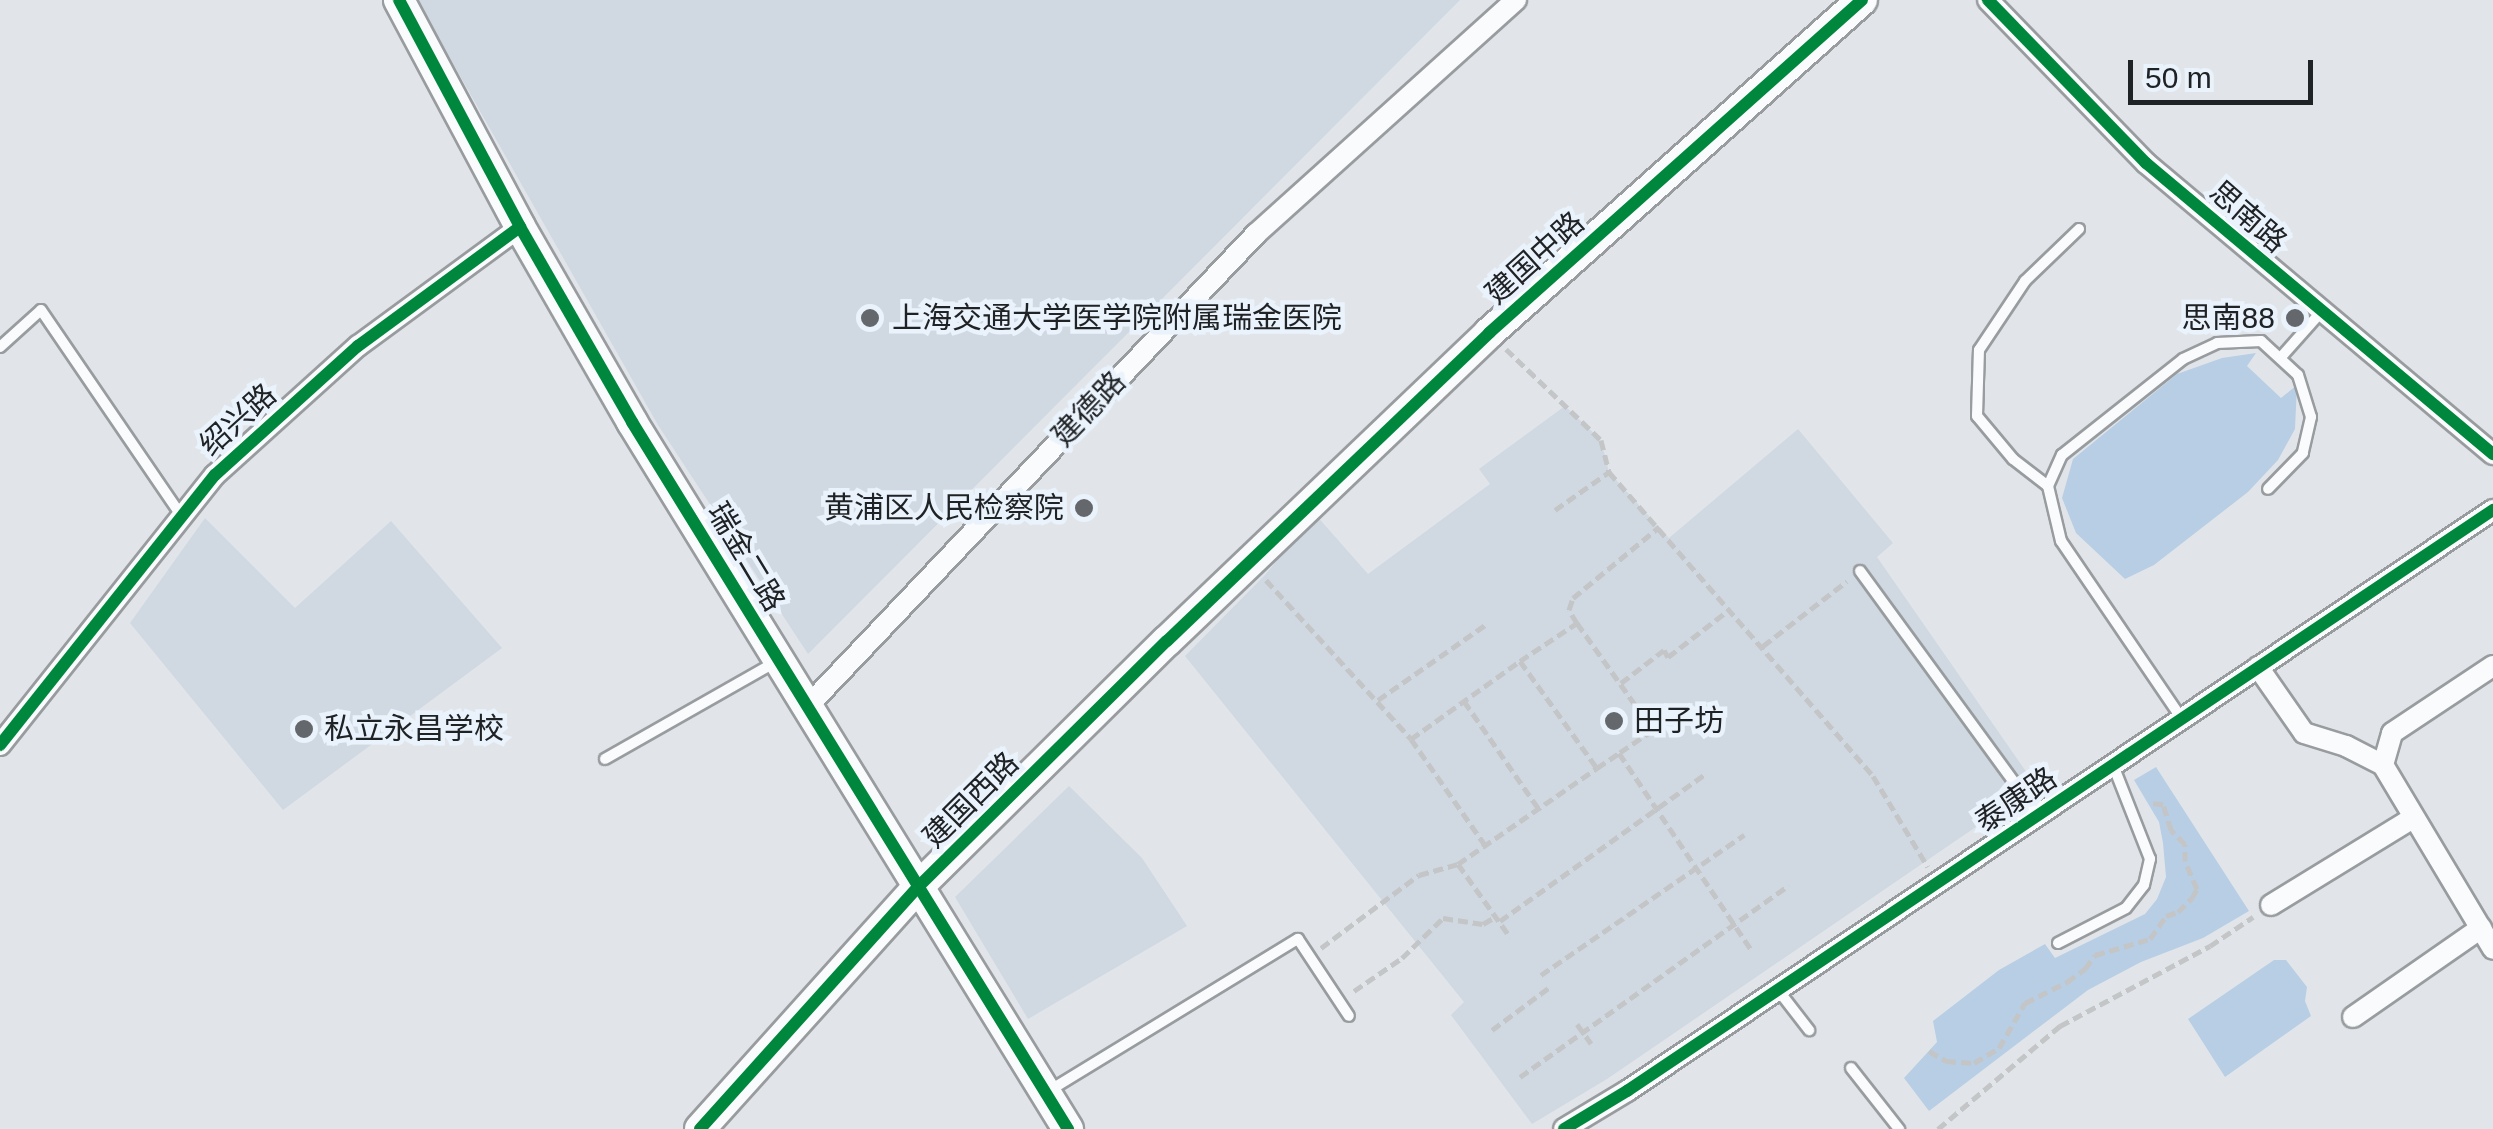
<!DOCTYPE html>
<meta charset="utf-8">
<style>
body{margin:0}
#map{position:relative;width:2493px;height:1129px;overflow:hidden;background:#e1e5ea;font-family:Arial,"Noto Sans SC",sans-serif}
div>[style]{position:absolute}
.built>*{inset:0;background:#d0d8e2}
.green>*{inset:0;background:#b8cee4}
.path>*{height:5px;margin-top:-2.5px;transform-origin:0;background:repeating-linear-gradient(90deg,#c3c5c6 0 10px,transparent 0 15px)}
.roads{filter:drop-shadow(2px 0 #999c9f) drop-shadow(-2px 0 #999c9f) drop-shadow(0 2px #999c9f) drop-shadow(0 -2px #999c9f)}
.lane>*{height:10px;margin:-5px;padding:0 5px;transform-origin:5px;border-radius:5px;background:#fafbfc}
.street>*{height:20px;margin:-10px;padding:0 10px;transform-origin:10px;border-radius:10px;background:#fafbfc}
.secondary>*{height:30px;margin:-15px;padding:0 15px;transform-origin:15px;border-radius:15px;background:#fafbfc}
.cycleway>*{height:12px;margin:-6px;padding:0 6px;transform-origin:6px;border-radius:6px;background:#00873e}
.dots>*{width:28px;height:28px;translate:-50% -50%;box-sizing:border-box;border:5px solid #eaf2fb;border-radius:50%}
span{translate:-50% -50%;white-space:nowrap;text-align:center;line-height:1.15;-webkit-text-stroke:9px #eaf2fb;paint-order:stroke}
.street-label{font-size:30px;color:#202326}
.poi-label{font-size:30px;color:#202326}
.left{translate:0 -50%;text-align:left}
.right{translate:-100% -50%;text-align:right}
.scale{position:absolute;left:2128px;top:60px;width:185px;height:45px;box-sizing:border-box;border:5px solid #202326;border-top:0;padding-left:12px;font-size:30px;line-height:35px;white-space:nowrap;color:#202326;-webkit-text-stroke:8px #eaf2fb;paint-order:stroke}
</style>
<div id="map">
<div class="built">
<i style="clip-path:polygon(417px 0,1460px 0,808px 654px,658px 425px)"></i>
<i style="clip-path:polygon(1565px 406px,1601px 440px,1609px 472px,1669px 538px,1798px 429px,1893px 543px,1877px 557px,2036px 786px,1607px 1079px,1532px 1124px,1451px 1015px,1464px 1002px,1185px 656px,1265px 575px,1315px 514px,1368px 574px,1490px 484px,1479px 469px)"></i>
<i style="clip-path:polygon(205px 518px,295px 608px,391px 521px,502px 648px,283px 810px,130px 623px)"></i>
<i style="clip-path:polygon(1069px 786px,1142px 858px,1187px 926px,1028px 1019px,955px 897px)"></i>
</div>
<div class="green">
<i style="clip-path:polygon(2256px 353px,2247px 366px,2281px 398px,2297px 385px,2295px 429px,2278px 460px,2248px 492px,2154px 565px,2125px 579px,2076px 533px,2062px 498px,2073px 459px,2177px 374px,2222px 358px)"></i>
<i style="clip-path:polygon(2156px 767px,2249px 911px,2203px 938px,2141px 962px,2088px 990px,1929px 1111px,1904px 1078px,1937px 1042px,1933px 1021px,1999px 970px,2045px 944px,2055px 958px,2145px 914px,2157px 899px,2166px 877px,2163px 843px,2159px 822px,2134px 780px)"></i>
<i style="clip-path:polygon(2274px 960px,2286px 960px,2307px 987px,2305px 1001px,2311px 1016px,2225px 1077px,2188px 1019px)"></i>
</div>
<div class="path">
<i style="left:1506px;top:349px;width:132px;rotate:43.8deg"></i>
<i style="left:1601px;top:440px;width:33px;rotate:76deg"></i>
<i style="left:1609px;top:472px;width:403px;rotate:49deg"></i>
<i style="left:1873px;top:776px;width:106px;rotate:58.9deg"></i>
<i style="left:1555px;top:510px;width:66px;rotate:-35.1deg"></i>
<i style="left:1266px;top:580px;width:215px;rotate:47.6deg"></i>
<i style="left:1411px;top:739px;width:134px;rotate:-35.6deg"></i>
<i style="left:1520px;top:661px;width:132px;rotate:54.3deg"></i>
<i style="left:1597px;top:768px;width:27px;rotate:-34deg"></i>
<i style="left:1619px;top:753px;width:239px;rotate:56.1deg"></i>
<i style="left:1577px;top:623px;width:15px;rotate:-122deg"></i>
<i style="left:1569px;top:610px;width:13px;rotate:-72deg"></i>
<i style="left:1573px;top:598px;width:112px;rotate:-39.5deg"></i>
<i style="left:1763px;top:646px;width:106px;rotate:-37.7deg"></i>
<i style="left:1520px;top:661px;width:69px;rotate:-33.7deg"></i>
<i style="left:1577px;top:623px;width:131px;rotate:54.6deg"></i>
<i style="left:1653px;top:730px;width:41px;rotate:145.9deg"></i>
<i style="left:1621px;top:683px;width:54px;rotate:-37.5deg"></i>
<i style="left:1664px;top:650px;width:8px;rotate:60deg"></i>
<i style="left:1668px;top:657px;width:78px;rotate:-37.7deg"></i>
<i style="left:1378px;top:700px;width:131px;rotate:-35deg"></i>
<i style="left:1464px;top:701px;width:130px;rotate:55.3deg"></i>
<i style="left:1411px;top:739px;width:129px;rotate:55.1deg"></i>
<i style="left:1458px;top:864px;width:90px;rotate:54.5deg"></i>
<i style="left:1500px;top:921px;width:252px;rotate:-35.6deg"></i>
<i style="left:1321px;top:948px;width:122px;rotate:-36.7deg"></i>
<i style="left:1419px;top:875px;width:41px;rotate:-15.8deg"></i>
<i style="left:1458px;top:864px;width:169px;rotate:-34.6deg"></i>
<i style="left:1541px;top:975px;width:247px;rotate:-34.6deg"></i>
<i style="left:1354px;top:991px;width:58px;rotate:-34.5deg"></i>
<i style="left:1402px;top:958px;width:57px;rotate:-44.3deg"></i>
<i style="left:1443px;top:918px;width:40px;rotate:8.5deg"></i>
<i style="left:1483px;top:924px;width:16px;rotate:-30deg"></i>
<i style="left:1577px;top:1024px;width:24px;rotate:54deg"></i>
<i style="left:1492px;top:1030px;width:72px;rotate:-36.6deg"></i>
<i style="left:1929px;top:1051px;width:20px;rotate:30deg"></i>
<i style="left:1946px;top:1061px;width:28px;rotate:4deg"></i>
<i style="left:1974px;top:1063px;width:29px;rotate:-31deg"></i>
<i style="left:1999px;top:1048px;width:52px;rotate:-60deg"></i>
<i style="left:2025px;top:1003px;width:47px;rotate:-26.6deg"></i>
<i style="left:2067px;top:982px;width:22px;rotate:-36deg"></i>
<i style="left:2085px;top:969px;width:17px;rotate:-54deg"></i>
<i style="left:2095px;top:955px;width:57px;rotate:-16.2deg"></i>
<i style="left:2150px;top:939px;width:28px;rotate:-55deg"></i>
<i style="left:2166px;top:916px;width:13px;rotate:-18deg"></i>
<i style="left:2178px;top:912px;width:20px;rotate:-45deg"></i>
<i style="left:2192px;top:898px;width:10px;rotate:-61deg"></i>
<i style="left:2197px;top:889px;width:30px;rotate:-113deg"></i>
<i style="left:2185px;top:861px;width:17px;rotate:-90deg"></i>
<i style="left:2185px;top:844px;width:20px;rotate:-135deg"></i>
<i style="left:2171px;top:830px;width:27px;rotate:-107deg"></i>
<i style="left:2163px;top:804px;width:15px;rotate:-176deg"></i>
<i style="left:1520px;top:1077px;width:330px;rotate:-35.5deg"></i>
<i style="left:1938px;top:1129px;width:160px;rotate:-40.2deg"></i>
<i style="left:2060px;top:1026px;width:170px;rotate:-28.1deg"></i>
<i style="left:2210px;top:946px;width:52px;rotate:-34deg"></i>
</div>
<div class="roads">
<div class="lane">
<i style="left:0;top:347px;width:55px;rotate:-42.1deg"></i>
<i style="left:41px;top:310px;width:250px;rotate:55.7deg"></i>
<i style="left:2282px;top:356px;width:59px;rotate:-48.4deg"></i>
<i style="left:2048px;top:486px;width:44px;rotate:-142.4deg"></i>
<i style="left:2013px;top:459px;width:56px;rotate:-129.9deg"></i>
<i style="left:1977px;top:416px;width:66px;rotate:-88.3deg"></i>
<i style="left:1979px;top:350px;width:83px;rotate:-56.3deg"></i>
<i style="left:2025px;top:281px;width:75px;rotate:-43.9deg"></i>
<i style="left:1860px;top:571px;width:302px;rotate:53.9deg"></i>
<i style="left:2182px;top:719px;width:215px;rotate:-124.2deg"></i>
<i style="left:2061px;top:541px;width:57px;rotate:-103.3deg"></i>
<i style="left:2048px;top:486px;width:34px;rotate:-66deg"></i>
<i style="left:2062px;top:455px;width:154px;rotate:-38.4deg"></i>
<i style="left:2183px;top:359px;width:38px;rotate:-25deg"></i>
<i style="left:2217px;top:343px;width:44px;rotate:-2.6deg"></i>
<i style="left:2261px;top:341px;width:50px;rotate:42.6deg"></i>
<i style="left:2298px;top:375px;width:44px;rotate:72.8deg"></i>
<i style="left:2311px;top:417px;width:37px;rotate:103deg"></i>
<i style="left:2303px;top:453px;width:50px;rotate:134.2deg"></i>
<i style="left:605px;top:759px;width:194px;rotate:-29.6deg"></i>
<i style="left:2058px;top:943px;width:76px;rotate:-27.2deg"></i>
<i style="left:2126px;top:908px;width:29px;rotate:-52deg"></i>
<i style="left:2144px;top:885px;width:27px;rotate:-77deg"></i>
<i style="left:2150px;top:859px;width:101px;rotate:-111.5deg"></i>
<i style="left:1778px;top:990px;width:51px;rotate:52.2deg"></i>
<i style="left:1851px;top:1068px;width:78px;rotate:51.8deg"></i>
<i style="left:1047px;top:1092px;width:294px;rotate:-31.4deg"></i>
<i style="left:1298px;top:939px;width:92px;rotate:56.5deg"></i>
</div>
<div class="street">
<i style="left:1988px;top:0;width:227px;rotate:45.9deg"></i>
<i style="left:2146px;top:163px;width:453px;rotate:40deg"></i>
<i style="left:2258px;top:667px;width:80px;rotate:55.1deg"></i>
<i style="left:2304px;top:733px;width:44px;rotate:17.2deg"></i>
<i style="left:2346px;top:746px;width:42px;rotate:27.2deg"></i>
<i style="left:2383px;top:765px;width:214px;rotate:59.1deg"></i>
<i style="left:806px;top:708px;width:654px;rotate:-46.49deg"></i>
<i style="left:1256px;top:234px;width:350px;rotate:-42deg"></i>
<i style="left:0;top:745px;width:345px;rotate:-51.5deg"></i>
<i style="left:215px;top:475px;width:193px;rotate:-42.1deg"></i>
<i style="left:358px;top:346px;width:201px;rotate:-36.3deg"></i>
<i style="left:2383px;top:765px;width:33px;rotate:-74deg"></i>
<i style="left:2392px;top:733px;width:121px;rotate:-33.6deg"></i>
<i style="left:2271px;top:905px;width:167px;rotate:-31.5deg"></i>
<i style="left:2353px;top:1017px;width:156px;rotate:-34.8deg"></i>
<i style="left:1564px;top:1129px;width:74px;rotate:-31.1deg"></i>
<i style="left:1627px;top:1091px;width:1043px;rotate:-33.86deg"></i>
</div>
<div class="secondary">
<i style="left:399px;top:0;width:257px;rotate:61.9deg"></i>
<i style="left:520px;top:227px;width:225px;rotate:60.1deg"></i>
<i style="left:632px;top:422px;width:831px;rotate:58.34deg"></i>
<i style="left:700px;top:1129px;width:324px;rotate:-48deg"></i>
<i style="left:917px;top:888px;width:351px;rotate:-44.7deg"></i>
<i style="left:1167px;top:641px;width:446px;rotate:-43.7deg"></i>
<i style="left:1489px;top:333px;width:500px;rotate:-41.76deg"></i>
</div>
</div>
<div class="cycleway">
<i style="left:399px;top:0;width:257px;rotate:61.9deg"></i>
<i style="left:520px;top:227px;width:225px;rotate:60.1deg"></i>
<i style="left:632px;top:422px;width:831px;rotate:58.34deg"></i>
<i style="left:1988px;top:0;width:227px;rotate:45.9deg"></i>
<i style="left:2146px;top:163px;width:453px;rotate:40deg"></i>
<i style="left:0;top:745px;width:345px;rotate:-51.5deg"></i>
<i style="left:215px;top:475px;width:193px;rotate:-42.1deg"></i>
<i style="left:358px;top:346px;width:201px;rotate:-36.3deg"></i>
<i style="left:700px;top:1129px;width:324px;rotate:-48deg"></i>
<i style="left:917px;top:888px;width:351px;rotate:-44.7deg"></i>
<i style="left:1167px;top:641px;width:446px;rotate:-43.7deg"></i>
<i style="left:1489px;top:333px;width:500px;rotate:-41.76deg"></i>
<i style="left:1564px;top:1129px;width:74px;rotate:-31.1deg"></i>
<i style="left:1627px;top:1091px;width:1043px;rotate:-33.86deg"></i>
</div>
<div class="dots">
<i style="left:870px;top:318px;background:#64676b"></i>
<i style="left:2295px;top:318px;background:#64676b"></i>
<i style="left:1084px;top:508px;background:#64676b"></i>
<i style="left:1614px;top:721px;background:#64676b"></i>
<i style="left:304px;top:729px;background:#64676b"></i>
</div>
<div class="street-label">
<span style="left:2248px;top:217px;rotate:41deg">思南路</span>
<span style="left:1535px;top:258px;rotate:-42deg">建国中路</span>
<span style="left:1089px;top:409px;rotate:-46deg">建德路</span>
<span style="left:238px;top:420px;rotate:-42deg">绍兴路</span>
<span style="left:746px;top:557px;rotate:59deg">瑞金二路</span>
<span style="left:971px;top:800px;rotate:-45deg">建国西路</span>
<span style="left:2016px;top:800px;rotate:-34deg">泰康路</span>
</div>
<div class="poi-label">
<span class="left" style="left:892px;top:318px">上海交通大学医学院附属瑞金医院</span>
<span class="right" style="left:2275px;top:318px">思南88</span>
<span class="right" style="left:1064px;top:508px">黄浦区人民检察院</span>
<span class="left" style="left:1634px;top:721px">田子坊</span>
<span class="left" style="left:324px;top:729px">私立永昌学校</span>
</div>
<div class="scale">50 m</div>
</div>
